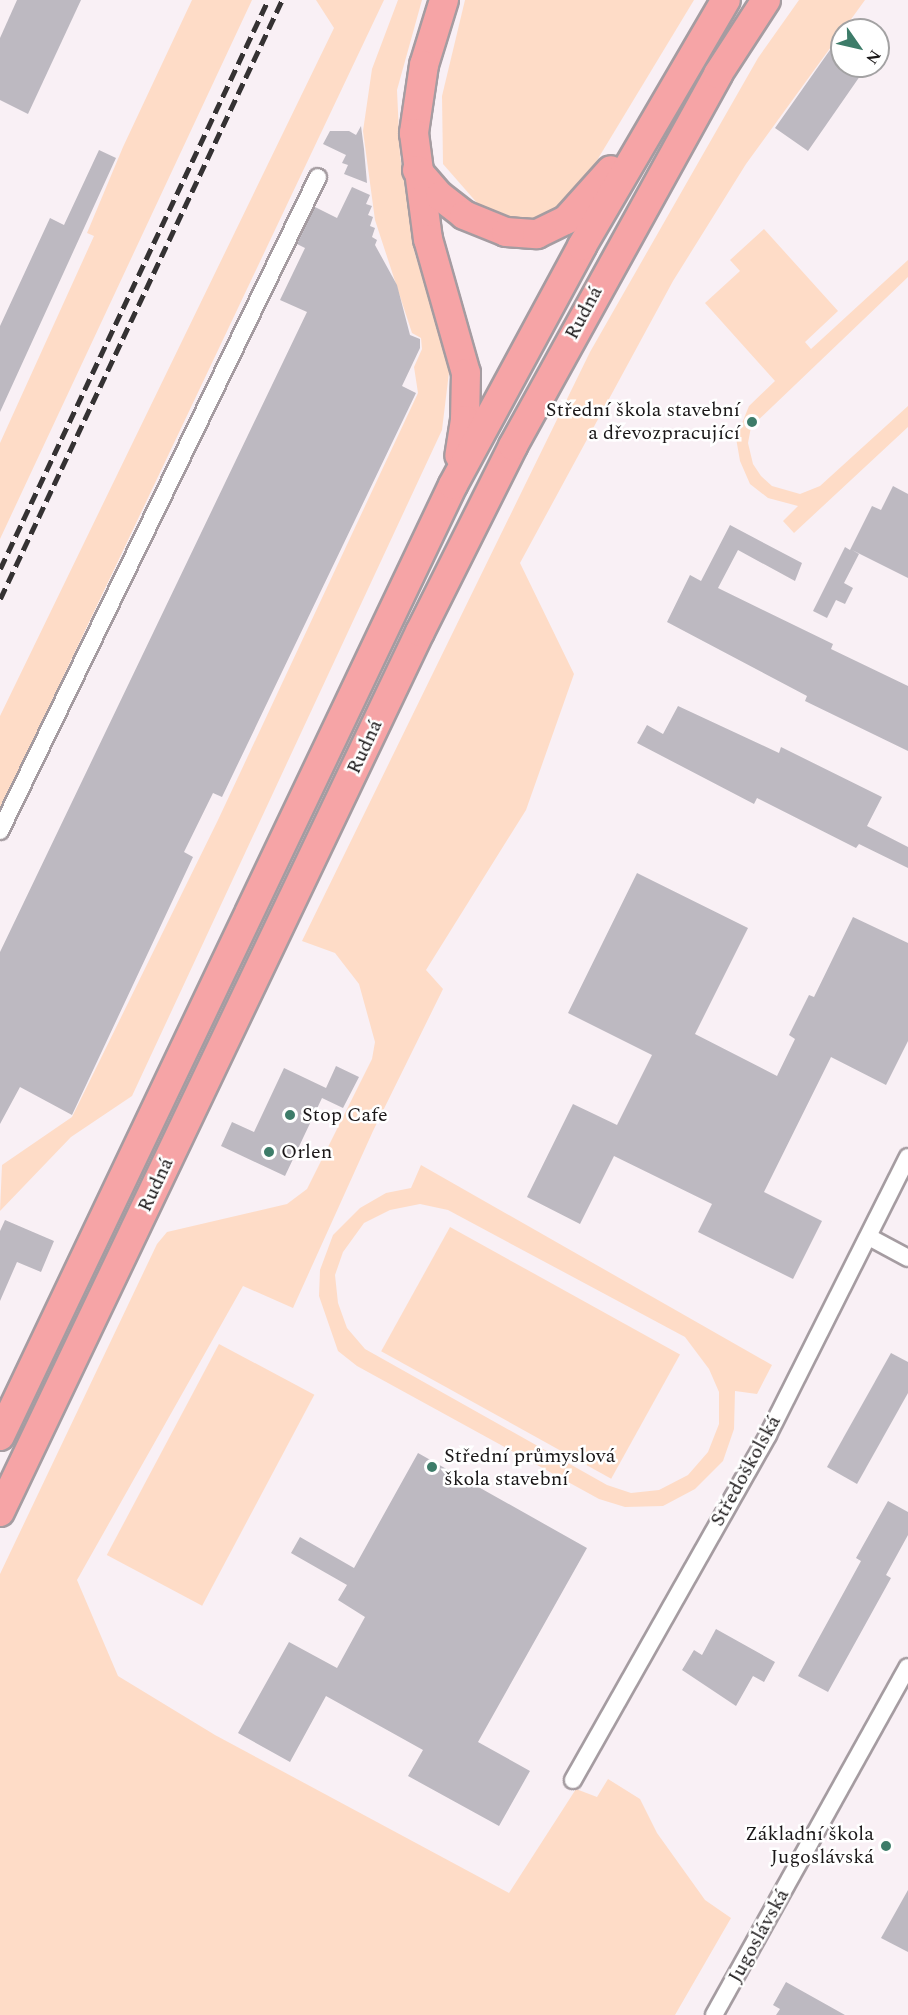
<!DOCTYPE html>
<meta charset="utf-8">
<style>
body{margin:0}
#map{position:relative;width:908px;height:2015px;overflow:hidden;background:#f9f0f5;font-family:Spectral,serif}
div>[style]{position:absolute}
.green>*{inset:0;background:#fedcc7;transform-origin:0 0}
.building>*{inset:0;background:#bdb9c1}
.roads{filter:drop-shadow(2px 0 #a59ca1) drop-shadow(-2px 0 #a59ca1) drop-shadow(0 2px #a59ca1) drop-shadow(0 -2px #a59ca1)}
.street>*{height:16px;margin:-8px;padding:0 8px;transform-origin:8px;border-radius:8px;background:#fff}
.highway>*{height:28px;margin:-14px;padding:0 14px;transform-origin:14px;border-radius:14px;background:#f6a4a6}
.rail>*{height:4.5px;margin-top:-2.25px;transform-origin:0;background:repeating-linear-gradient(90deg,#353233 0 12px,transparent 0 18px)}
.dots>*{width:16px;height:16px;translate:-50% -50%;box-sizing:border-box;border:3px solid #fff;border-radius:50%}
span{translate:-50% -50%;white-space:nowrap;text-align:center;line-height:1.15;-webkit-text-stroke:5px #fff;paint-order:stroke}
.street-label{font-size:20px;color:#1a1718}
.poi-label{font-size:20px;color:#1a1718}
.right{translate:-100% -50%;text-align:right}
.left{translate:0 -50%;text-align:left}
.north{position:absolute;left:830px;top:18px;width:60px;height:60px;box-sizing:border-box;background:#fff;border:2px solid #a3a2a3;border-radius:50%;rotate:124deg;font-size:16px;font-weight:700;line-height:24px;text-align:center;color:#1a1718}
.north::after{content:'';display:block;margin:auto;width:21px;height:27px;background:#3d7c69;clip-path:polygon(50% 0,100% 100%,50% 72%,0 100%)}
</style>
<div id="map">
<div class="green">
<i style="clip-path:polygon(192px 0,252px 0,0 539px,0 443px,94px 236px,87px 233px,123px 147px)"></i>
<i style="clip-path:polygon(316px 0,384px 0,0 810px,0 716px,334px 28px)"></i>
<i style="clip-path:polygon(398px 0,422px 0,397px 90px,400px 155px,415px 254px,450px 364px,442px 430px,132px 1096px,71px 1137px,0 1211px,2px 1165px,72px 1117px,218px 820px,418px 393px,414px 367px,422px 349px,421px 338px,412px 333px,375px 220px,363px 131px,372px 69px)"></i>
<i style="clip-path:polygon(465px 0,694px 0,573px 200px,525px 222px,478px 204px,443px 164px,442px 96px)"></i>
<i style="clip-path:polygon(799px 0,865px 0,746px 164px,673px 281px,520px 563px,574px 674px,526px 810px,426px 970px,443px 989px,373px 1131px,293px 1308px,243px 1286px,77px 1580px,118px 1676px,215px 1735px,509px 1893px,576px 1789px,597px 1797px,608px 1779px,640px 1799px,657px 1833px,705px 1900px,731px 1918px,675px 2015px,0 2015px,0 1574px,157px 1244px,167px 1232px,287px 1204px,307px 1189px,372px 1059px,375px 1042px,359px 984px,335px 953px,302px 941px,590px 352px,758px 58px)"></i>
<i style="clip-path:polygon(764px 229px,838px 311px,805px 342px,811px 349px,908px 260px,908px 277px,751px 427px,748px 443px,753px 464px,761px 476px,772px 486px,800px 494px,820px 486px,908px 406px,908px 427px,794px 533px,783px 521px,798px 506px,768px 498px,750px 484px,740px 461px,736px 438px,749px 406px,775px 381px,705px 303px,740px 271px,730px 260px)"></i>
<i style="clip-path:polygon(evenodd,421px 1165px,772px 1365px,757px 1394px,735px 1391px,734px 1429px,723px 1461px,695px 1489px,663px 1506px,625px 1507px,599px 1499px,357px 1366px,338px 1351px,319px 1296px,320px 1270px,333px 1235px,360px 1208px,386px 1193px,411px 1188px,421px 1165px,420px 1204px,448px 1210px,685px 1337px,709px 1369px,719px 1392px,719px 1424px,708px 1452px,688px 1475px,659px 1490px,631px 1493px,607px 1485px,365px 1349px,347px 1328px,338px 1303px,335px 1275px,343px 1252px,364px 1223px,390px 1210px,420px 1204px)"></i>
<i style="left:450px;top:1227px;width:263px;height:142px;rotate:29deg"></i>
<i style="left:219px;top:1344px;width:108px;height:239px;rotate:28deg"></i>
</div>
<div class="building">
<i style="clip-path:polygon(17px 0,81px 0,28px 114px,0 100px,0 38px)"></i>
<i style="clip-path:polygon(842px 33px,842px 66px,867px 66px,808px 151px,775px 128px)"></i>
<i style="clip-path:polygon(361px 126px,364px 149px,367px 183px,344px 174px,348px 165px,342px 163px,346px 155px,323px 144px,330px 131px,349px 131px,356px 135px)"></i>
<i style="clip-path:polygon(99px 150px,116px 158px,0 412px,0 326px,50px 218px,64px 225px)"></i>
<i style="clip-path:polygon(352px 187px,370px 195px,366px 204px,372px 206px,368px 215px,373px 217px,370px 226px,375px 228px,372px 237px,377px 240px,375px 245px,397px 285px,410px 335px,420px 339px,420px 348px,402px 386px,416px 393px,222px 797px,213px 793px,184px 852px,193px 857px,72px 1115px,20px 1087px,0 1124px,0 952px,307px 312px,280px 300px,305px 248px,297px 244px,315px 207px,337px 218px)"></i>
<i style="clip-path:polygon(893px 486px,908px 494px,908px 578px,852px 550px,859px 554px,844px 583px,853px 588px,845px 604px,836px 600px,827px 618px,813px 611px,845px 547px,850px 550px,872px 506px,881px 510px)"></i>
<i style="clip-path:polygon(730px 525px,802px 563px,795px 581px,738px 550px,718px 588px,833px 644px,831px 649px,908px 686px,908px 751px,805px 701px,807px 696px,667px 622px,690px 575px,701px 581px)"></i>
<i style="clip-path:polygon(678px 706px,779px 753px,781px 747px,882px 797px,867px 826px,908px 847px,908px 868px,859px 844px,856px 848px,757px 798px,754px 804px,637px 743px,647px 725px,663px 734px)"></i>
<i style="clip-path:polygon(637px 873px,748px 928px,695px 1034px,777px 1076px,795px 1039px,789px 1035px,809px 995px,814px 997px,853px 917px,908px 943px,908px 1041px,886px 1085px,831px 1057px,764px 1192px,822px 1221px,793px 1279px,698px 1232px,712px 1204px,614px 1156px,580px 1224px,527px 1197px,573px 1104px,617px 1125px,652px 1055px,568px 1013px)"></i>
<i style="clip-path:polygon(336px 1066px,359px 1077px,343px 1108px,322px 1098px,285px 1176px,221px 1146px,232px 1122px,254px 1132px,284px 1068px,326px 1088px)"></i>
<i style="clip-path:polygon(5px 1220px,54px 1241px,41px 1272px,17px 1262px,0 1301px,0 1231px)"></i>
<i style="clip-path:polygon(891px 1353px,908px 1362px,908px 1393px,857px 1484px,827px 1467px)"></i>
<i style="clip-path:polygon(418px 1453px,587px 1548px,478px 1742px,530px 1771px,499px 1826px,408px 1776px,423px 1750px,326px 1696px,290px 1762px,238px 1733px,289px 1642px,337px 1668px,365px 1617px,338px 1600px,347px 1585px,291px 1553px,300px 1537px,354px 1568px)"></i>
<i style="clip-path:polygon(888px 1501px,908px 1512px,908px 1535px,886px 1575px,891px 1578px,828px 1692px,798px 1676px,861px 1561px,856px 1558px)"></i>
<i style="clip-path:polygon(716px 1629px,775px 1662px,764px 1682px,753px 1676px,736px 1706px,682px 1670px,694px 1650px,702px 1655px)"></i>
<i style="clip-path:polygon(908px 1890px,908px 1952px,881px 1938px)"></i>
<i style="clip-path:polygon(786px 1982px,845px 2015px,776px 2015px,780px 2009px,773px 2005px)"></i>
</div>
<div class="roads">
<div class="street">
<i style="left:0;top:831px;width:727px;rotate:-64.07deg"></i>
<i style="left:869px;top:1237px;width:44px;rotate:28.3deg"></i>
<i style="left:573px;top:1780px;width:396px;rotate:-60.5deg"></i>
<i style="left:768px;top:1435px;width:311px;rotate:-63.3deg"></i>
<i style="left:714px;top:2015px;width:398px;rotate:-60.9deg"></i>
</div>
<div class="highway">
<i style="left:444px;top:0;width:68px;rotate:107.1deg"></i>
<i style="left:424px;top:65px;width:69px;rotate:98.4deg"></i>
<i style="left:414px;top:133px;width:107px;rotate:82.5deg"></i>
<i style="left:428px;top:239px;width:139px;rotate:74.2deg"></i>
<i style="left:466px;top:373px;width:47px;rotate:91.2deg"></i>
<i style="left:465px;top:420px;width:36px;rotate:99deg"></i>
<i style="left:417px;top:170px;width:35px;rotate:49deg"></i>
<i style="left:440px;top:196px;width:31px;rotate:38deg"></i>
<i style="left:464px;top:215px;width:45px;rotate:22deg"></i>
<i style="left:506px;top:232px;width:31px;rotate:4deg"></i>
<i style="left:537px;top:234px;width:32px;rotate:-26deg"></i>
<i style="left:566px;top:220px;width:67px;rotate:-48deg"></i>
<i style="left:0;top:1436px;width:1053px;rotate:-64.53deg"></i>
<i style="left:453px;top:485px;width:272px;rotate:-61.6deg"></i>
<i style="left:582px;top:246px;width:285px;rotate:-59.7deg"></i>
<i style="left:0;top:1512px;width:975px;rotate:-64.49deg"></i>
<i style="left:420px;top:632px;width:208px;rotate:-63.4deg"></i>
<i style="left:513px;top:446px;width:425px;rotate:-61.1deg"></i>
<i style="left:718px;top:74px;width:88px;rotate:-57deg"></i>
</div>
</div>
<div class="rail">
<i style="left:0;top:569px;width:629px;rotate:-64.78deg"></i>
<i style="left:0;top:599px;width:662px;rotate:-64.79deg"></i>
</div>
<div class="dots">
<i style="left:752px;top:422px;background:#3d7c69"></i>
<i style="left:290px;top:1115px;background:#3d7c69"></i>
<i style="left:269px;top:1152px;background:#3d7c69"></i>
<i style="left:432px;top:1467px;background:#3d7c69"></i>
<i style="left:886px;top:1846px;background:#3d7c69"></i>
</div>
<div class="street-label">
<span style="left:584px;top:313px;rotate:-62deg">Rudná</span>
<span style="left:365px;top:747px;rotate:-65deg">Rudná</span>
<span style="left:156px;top:1185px;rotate:-65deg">Rudná</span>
<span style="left:746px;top:1471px;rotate:-61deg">Středoškolská</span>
<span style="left:759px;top:1936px;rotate:-61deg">Jugoslávská</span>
</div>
<div class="poi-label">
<span class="right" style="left:740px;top:422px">Střední škola stavební<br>a dřevozpracující</span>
<span class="left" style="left:302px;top:1115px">Stop Cafe</span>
<span class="left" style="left:281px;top:1152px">Orlen</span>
<span class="left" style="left:444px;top:1468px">Střední průmyslová<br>škola stavební</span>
<span class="right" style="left:874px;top:1846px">Základní škola<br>Jugoslávská</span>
</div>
<div class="north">N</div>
</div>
